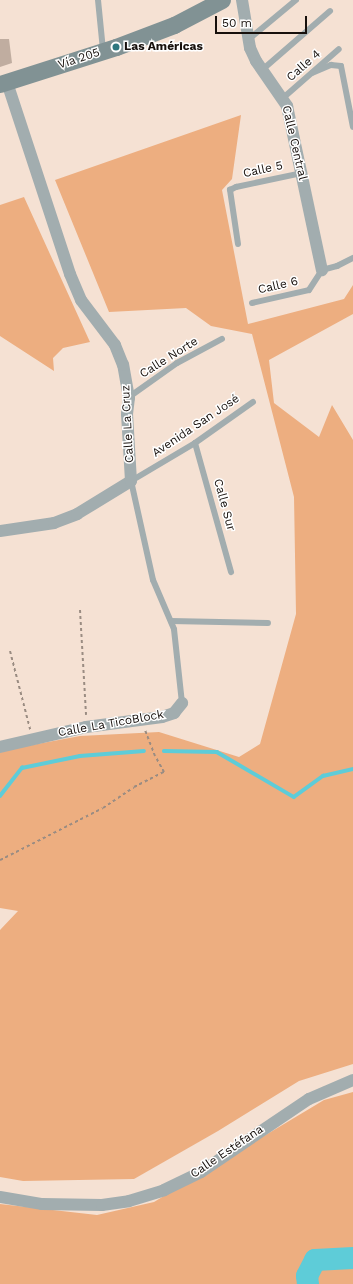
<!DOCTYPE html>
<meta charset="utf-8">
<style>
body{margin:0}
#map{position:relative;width:353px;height:1284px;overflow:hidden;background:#f5e1d3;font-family:"Work Sans",sans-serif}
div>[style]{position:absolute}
.green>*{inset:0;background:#edae80}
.stream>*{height:3.5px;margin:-1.75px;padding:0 1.75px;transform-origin:1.75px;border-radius:1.75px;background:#5eccd8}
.river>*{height:22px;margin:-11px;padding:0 11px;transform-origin:11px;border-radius:11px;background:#5eccd8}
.building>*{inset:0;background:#c0ada0}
.path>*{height:2px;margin-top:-1px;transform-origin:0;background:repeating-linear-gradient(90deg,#9a8c82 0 3px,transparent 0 6px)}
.lane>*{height:6px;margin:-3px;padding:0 3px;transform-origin:3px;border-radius:3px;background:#a2adaf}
.street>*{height:12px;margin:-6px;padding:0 6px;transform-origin:6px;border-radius:6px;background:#a2adaf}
.secondary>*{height:17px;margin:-8.5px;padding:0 8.5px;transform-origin:8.5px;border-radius:8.5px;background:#819294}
.dots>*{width:11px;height:11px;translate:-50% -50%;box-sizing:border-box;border:2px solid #fff;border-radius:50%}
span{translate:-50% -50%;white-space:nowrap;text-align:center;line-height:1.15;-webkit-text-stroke:3px #fff;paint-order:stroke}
.poi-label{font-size:12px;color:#17100c;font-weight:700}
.left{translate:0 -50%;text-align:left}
.street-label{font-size:12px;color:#17100c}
.scale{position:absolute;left:215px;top:16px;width:92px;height:18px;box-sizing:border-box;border:2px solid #17100c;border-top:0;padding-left:5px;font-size:12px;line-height:14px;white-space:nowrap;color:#17100c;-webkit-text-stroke:3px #fff;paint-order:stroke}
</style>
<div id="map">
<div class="green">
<i style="clip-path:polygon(241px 115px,232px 179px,222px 190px,248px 324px,344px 299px,353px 285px,353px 314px,269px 360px,274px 403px,319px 437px,332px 405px,353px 440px,353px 1064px,299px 1081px,218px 1131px,134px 1179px,23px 1181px,0 1177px,0 930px,18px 911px,0 908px,0 751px,80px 736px,159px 732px,239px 757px,260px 744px,296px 614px,294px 497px,252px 334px,211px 326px,186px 308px,109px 312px,55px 180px)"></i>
<i style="clip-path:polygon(24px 197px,90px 342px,63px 348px,53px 358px,54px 371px,0 336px,0 205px)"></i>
<i style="clip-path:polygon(353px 1092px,353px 1284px,0 1284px,0 1204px,97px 1215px,154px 1202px,324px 1100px)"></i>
</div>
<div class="stream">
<i style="left:164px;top:751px;width:53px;rotate:1.1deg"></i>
<i style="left:217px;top:752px;width:89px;rotate:30.3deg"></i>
<i style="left:294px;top:797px;width:36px;rotate:-36deg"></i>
<i style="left:323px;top:776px;width:31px;rotate:-13deg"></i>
<i style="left:0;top:796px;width:36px;rotate:-52deg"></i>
<i style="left:22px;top:768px;width:59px;rotate:-11.7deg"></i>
<i style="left:80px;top:756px;width:64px;rotate:-4.5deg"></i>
</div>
<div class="river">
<i style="left:308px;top:1284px;width:8px;rotate:-97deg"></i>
<i style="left:307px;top:1276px;width:18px;rotate:-63deg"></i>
<i style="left:315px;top:1260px;width:38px;rotate:-3deg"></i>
</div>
<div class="building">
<i style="clip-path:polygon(0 39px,9px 39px,12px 63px,0 67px)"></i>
</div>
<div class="path">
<i style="left:80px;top:610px;width:105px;rotate:86.7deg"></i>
<i style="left:10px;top:651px;width:81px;rotate:75.6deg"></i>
<i style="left:0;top:860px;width:115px;rotate:-26.8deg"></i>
<i style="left:103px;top:808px;width:37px;rotate:-34deg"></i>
<i style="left:134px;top:787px;width:34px;rotate:-27deg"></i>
<i style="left:164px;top:772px;width:18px;rotate:-119deg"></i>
<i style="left:155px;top:756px;width:28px;rotate:-111deg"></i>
</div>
<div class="lane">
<i style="left:98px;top:0;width:50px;rotate:84.3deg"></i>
<i style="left:249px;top:39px;width:61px;rotate:-39.7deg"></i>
<i style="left:262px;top:70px;width:90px;rotate:-40.9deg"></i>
<i style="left:312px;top:73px;width:21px;rotate:-23deg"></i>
<i style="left:331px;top:65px;width:10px;rotate:6deg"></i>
<i style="left:341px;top:66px;width:62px;rotate:78.9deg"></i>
<i style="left:283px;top:98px;width:74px;rotate:-41.2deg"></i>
<i style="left:238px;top:244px;width:55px;rotate:-98.4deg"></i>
<i style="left:230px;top:190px;width:7px;rotate:-27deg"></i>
<i style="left:236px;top:187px;width:67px;rotate:-12deg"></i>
<i style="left:252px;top:303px;width:58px;rotate:-12.8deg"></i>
<i style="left:309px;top:290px;width:24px;rotate:-57deg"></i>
<i style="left:322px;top:270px;width:16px;rotate:-15deg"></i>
<i style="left:337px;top:266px;width:18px;rotate:-27deg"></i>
<i style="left:129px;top:397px;width:59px;rotate:-35.3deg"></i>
<i style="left:177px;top:363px;width:51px;rotate:-28.1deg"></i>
<i style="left:195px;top:443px;width:134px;rotate:74.4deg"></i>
<i style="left:171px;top:621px;width:97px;rotate:1.2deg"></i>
<i style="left:182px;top:703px;width:74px;rotate:-96.2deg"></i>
<i style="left:174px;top:629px;width:53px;rotate:-113.2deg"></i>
<i style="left:153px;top:580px;width:101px;rotate:-102.5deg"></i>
<i style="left:131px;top:481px;width:74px;rotate:-30.7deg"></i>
<i style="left:195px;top:443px;width:71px;rotate:-35.3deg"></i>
</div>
<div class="street">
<i style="left:242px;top:0;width:49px;rotate:80.5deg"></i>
<i style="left:250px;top:48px;width:14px;rotate:65deg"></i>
<i style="left:256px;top:61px;width:55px;rotate:55.4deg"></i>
<i style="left:287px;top:106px;width:168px;rotate:78deg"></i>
<i style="left:0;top:531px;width:55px;rotate:-8.4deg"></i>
<i style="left:54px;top:523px;width:25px;rotate:-21deg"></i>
<i style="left:77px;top:514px;width:63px;rotate:-31.4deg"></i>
<i style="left:131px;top:481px;width:67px;rotate:-93.4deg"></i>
<i style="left:127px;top:414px;width:16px;rotate:-83deg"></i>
<i style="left:129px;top:398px;width:34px;rotate:-100deg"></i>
<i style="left:123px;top:365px;width:22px;rotate:-112deg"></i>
<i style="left:115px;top:345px;width:56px;rotate:-127.1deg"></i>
<i style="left:81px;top:300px;width:28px;rotate:-113deg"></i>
<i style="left:70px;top:274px;width:202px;rotate:-108.2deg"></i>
<i style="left:0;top:747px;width:88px;rotate:-13.1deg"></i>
<i style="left:86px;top:727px;width:77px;rotate:-7.5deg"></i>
<i style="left:162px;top:717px;width:13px;rotate:-18deg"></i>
<i style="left:174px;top:713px;width:13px;rotate:-51deg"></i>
<i style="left:0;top:1197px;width:43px;rotate:9.5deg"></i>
<i style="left:42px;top:1204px;width:60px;rotate:1deg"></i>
<i style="left:102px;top:1205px;width:27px;rotate:-8deg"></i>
<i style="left:129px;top:1201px;width:37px;rotate:-17deg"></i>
<i style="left:164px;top:1190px;width:41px;rotate:-25.9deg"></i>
<i style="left:201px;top:1172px;width:130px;rotate:-34.1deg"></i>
<i style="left:309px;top:1099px;width:48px;rotate:-23.4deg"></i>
</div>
<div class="secondary">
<i style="left:0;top:84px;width:122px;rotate:-17.7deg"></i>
<i style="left:116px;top:47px;width:62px;rotate:-20.8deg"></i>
<i style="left:174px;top:25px;width:54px;rotate:-27.5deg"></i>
</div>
<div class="dots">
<i style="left:116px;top:47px;background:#2e777f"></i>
</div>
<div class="poi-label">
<span class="left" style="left:124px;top:47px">Las Américas</span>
</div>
<div class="street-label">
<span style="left:79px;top:59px;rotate:-18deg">Vía 205</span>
<span style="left:304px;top:66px;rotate:-41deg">Calle 4</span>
<span style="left:294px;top:143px;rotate:77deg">Calle Central</span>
<span style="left:263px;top:170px;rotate:-12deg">Calle 5</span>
<span style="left:278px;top:286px;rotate:-13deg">Calle 6</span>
<span style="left:169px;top:358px;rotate:-32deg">Calle Norte</span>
<span style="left:128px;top:424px;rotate:-93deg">Calle La Cruz</span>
<span style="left:196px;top:426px;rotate:-34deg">Avenida San José</span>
<span style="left:224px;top:505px;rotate:75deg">Calle Sur</span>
<span style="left:111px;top:724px;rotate:-10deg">Calle La TicoBlock</span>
<span style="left:227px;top:1152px;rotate:-34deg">Calle Estéfana</span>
</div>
<div class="scale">50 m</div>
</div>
